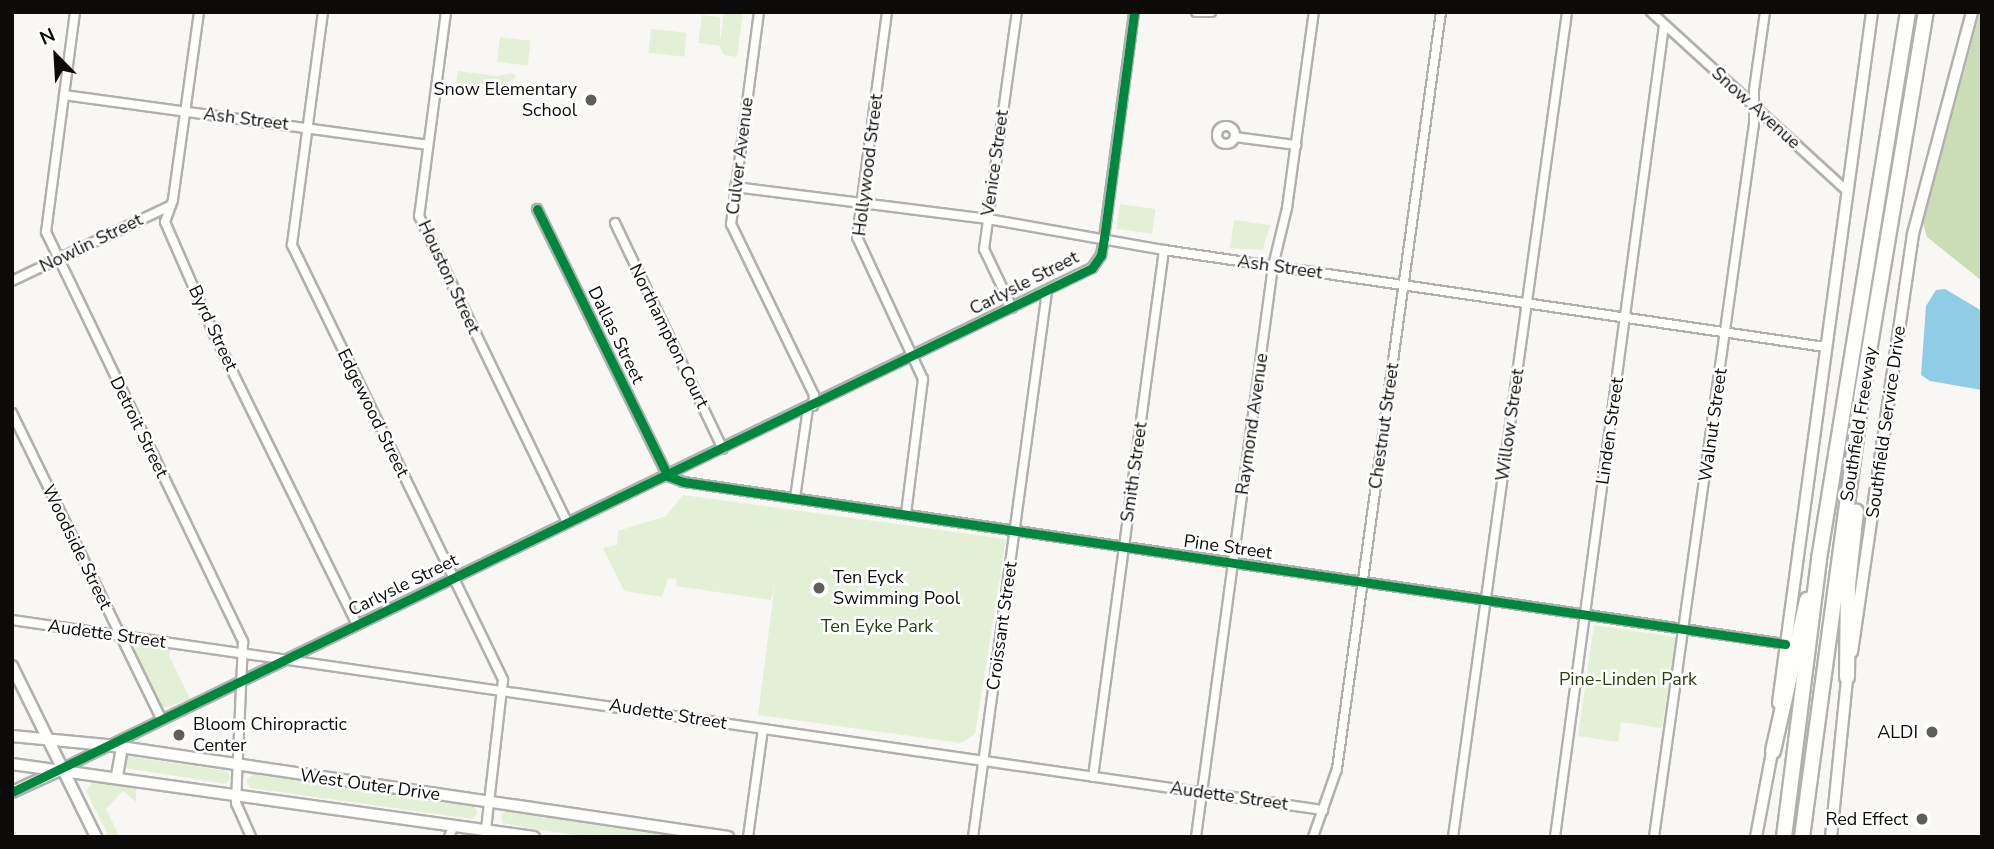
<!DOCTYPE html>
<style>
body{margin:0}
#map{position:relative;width:1994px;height:849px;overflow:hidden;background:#f9f7f4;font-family:"Nunito Sans",sans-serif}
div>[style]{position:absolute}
.green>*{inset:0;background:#e4f0d5;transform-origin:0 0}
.forest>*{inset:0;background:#caddb4}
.water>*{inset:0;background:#8fcde7}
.roads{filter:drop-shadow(2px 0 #b2b0ae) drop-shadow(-2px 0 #b2b0ae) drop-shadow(0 2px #b2b0ae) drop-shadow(0 -2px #b2b0ae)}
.minor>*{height:8px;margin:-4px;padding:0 4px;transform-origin:4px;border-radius:4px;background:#fefefd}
.minor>.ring{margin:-4px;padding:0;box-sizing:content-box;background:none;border:8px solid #fefefd;border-radius:50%}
.tertiary>*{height:10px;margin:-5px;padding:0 5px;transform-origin:5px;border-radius:5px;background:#fefefd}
.secondary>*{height:10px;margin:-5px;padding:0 5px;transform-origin:5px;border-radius:5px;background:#fefefd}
.motorway>*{height:14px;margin:-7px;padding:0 7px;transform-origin:7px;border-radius:7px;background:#fefefd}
.cycleway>*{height:9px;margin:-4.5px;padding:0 4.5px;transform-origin:4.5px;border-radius:4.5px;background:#00873e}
.dots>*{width:19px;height:19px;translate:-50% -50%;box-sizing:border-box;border:4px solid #fff;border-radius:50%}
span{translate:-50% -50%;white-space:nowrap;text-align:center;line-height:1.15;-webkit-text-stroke:5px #fff;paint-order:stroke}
.poi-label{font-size:18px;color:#0c0b0a}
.right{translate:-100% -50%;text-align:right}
.left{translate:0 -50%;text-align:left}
.street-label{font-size:18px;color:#0c0b0a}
.park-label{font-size:18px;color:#2a400e}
.frame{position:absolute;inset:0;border:14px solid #0c0b0a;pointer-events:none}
.north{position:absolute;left:21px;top:21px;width:70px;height:70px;-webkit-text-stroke:5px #fff;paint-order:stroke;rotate:336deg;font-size:19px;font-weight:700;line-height:28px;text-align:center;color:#0c0b0a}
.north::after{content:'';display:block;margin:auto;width:24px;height:32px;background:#0c0b0a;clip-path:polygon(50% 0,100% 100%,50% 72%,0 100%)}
</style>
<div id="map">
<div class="green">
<i style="clip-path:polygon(724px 12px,743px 12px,737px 57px,724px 55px,720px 46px,698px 43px,702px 15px,720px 17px,720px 41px)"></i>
<i style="left:651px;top:29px;width:36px;height:24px;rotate:6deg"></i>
<i style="left:500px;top:37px;width:31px;height:25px;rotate:7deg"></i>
<i style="clip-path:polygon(458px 71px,496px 76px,513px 73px,516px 77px,498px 90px,456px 85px)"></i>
<i style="left:1120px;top:204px;width:36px;height:25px;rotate:8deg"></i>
<i style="clip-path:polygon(1234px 220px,1270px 225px,1263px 250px,1230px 248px)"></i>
<i style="clip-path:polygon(683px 495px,1006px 539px,975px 734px,961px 743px,758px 715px,775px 584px,771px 600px,676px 586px,677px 579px,668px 578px,662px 597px,624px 591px,603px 548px,617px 545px,618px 531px,666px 516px)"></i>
<i style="clip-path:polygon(1594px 625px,1676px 637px,1662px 728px,1621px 722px,1618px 742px,1578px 736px)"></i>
<i style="clip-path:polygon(140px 643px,171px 648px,169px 655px,190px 699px,163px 708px,134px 649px)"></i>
<i style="clip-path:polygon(127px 756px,227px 771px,232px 778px,225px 784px,125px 768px)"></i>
<i style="clip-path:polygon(253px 774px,473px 805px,478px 813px,472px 819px,250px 788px,246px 780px)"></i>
<i style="clip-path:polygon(94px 779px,136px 784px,136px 802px,123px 791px,106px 809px,120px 837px,109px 837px,86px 791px)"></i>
<i style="clip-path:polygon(506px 811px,685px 837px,591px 837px,527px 828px,503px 823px,501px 815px)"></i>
</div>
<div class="forest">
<i style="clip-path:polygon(1980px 12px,1982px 12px,1982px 281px,1927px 237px,1923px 224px)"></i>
</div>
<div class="water">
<i style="clip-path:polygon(1945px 289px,1982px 311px,1982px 390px,1930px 381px,1921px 375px,1926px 306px,1936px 290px)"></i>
</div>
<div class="roads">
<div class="minor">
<i style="left:75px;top:12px;width:222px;rotate:97.5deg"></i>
<i style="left:46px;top:232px;width:455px;rotate:64.3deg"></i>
<i style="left:243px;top:642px;width:161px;rotate:92.5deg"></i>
<i style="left:236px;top:803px;width:37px;rotate:66deg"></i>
<i style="left:199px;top:12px;width:190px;rotate:97.9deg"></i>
<i style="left:173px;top:200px;width:23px;rotate:110deg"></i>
<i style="left:165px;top:222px;width:120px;rotate:66.4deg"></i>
<i style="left:213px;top:332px;width:326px;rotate:63.8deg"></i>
<i style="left:323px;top:12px;width:235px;rotate:97.6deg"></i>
<i style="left:292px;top:245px;width:483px;rotate:64.1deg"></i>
<i style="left:503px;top:680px;width:151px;rotate:96.5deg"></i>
<i style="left:446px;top:12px;width:206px;rotate:97.5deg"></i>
<i style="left:419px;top:216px;width:340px;rotate:64.2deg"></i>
<i style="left:759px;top:12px;width:214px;rotate:97.5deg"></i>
<i style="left:731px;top:224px;width:190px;rotate:64.1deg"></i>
<i style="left:814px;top:395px;width:11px;rotate:95deg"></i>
<i style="left:887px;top:12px;width:227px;rotate:97.6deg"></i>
<i style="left:857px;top:237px;width:157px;rotate:65.1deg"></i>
<i style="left:923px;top:379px;width:135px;rotate:97.2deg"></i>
<i style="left:1196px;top:12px;width:15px"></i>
<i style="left:1651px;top:12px;width:265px;rotate:42.4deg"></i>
<i style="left:64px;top:95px;width:366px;rotate:7.8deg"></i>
<i class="ring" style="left:1217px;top:126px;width:10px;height:10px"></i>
<i style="left:1235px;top:137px;width:62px;rotate:7.5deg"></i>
<i style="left:735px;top:187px;width:255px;rotate:7.2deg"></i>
<i style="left:988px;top:219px;width:179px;rotate:10deg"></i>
<i style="left:1164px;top:250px;width:668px;rotate:8.35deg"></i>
<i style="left:537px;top:209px;width:297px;rotate:63.9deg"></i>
<i style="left:668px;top:476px;width:17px;rotate:21deg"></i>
<i style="left:684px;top:482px;width:1113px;rotate:8.37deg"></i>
<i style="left:615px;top:223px;width:250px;rotate:64.5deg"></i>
<i style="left:12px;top:281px;width:175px;rotate:-25.4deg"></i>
<i style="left:1012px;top:308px;width:65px;rotate:-115.4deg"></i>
<i style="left:984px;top:249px;width:239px;rotate:-82.1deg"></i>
<i style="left:12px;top:413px;width:340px;rotate:64deg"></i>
<i style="left:795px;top:498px;width:91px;rotate:-81.8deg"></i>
<i style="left:12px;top:620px;width:1325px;rotate:8.25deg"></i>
<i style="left:63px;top:768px;width:1144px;rotate:-25.92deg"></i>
<i style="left:1092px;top:268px;width:16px;rotate:-55deg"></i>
<i style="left:1101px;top:255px;width:17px;rotate:-80deg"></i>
<i style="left:1104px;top:238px;width:228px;rotate:-82.4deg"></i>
<i style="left:1093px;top:777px;width:532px;rotate:-82.33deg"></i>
<i style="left:449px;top:837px;width:13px;rotate:-67deg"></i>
<i style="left:748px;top:837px;width:109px;rotate:-82.1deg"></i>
<i style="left:973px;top:837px;width:551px;rotate:-82.28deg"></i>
<i style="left:1196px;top:837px;width:576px;rotate:-82.32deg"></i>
<i style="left:1273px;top:266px;width:60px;rotate:-76.4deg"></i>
<i style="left:1287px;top:208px;width:198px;rotate:-82.2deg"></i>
<i style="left:1313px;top:837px;width:72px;rotate:-70.6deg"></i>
<i style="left:1337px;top:769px;width:764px;rotate:-82.18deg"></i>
<i style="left:1453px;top:837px;width:833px;rotate:-82.13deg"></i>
<i style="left:1555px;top:837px;width:818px;rotate:-82.35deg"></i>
<i style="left:1654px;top:837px;width:720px;rotate:-82.02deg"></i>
<i style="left:1754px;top:124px;width:34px;rotate:-90deg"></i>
<i style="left:1754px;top:90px;width:79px;rotate:-82deg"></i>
</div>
<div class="tertiary">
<i style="left:12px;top:666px;width:191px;rotate:63.8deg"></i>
<i style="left:12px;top:792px;width:53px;rotate:-24.6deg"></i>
</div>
<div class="secondary">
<i style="left:1852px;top:652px;width:422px;rotate:-81.7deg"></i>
<i style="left:1913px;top:234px;width:230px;rotate:-75.1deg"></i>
<i style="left:1778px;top:703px;width:697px;rotate:-82.25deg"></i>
<i style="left:12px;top:736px;width:95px;rotate:5.4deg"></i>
<i style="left:107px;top:745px;width:628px;rotate:8.43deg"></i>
<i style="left:12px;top:764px;width:527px;rotate:7.96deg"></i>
<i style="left:117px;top:776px;width:27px;rotate:-80deg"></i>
<i style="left:1756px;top:837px;width:92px;rotate:-79.3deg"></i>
<i style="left:1831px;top:837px;width:167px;rotate:-84.2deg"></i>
</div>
<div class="motorway">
<i style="left:1847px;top:677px;width:92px;rotate:-89.4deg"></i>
<i style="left:1848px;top:585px;width:74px;rotate:-83.8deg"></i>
<i style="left:1773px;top:751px;width:155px;rotate:-77.3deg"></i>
<i style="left:1784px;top:837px;width:280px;rotate:-82.8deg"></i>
<i style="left:1819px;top:559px;width:554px;rotate:-80.76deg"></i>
<i style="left:1802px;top:837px;width:448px;rotate:-82.3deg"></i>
<i style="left:1862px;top:393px;width:386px;rotate:-80.5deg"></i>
</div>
</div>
<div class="cycleway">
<i style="left:537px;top:209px;width:297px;rotate:63.9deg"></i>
<i style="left:668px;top:476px;width:17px;rotate:21deg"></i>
<i style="left:684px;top:482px;width:1113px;rotate:8.37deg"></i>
<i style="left:12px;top:792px;width:1200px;rotate:-25.88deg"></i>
<i style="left:1092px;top:268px;width:16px;rotate:-55deg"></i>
<i style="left:1101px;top:255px;width:17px;rotate:-80deg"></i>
<i style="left:1104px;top:238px;width:228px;rotate:-82.4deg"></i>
</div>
<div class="dots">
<i style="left:591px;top:100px;background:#5f5e5c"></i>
<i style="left:819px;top:588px;background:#5f5e5c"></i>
<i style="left:1932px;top:732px;background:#5f5e5c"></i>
<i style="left:179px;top:735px;background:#5f5e5c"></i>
<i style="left:1922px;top:819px;background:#5f5e5c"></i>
</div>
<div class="poi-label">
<span class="right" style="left:577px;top:100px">Snow Elementary<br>School</span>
<span class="left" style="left:833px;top:588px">Ten Eyck<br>Swimming Pool</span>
<span class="left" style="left:193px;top:735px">Bloom Chiropractic<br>Center</span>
<span class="right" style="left:1918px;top:732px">ALDI</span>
<span class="right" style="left:1908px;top:819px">Red Effect</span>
</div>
<div class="street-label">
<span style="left:1756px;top:108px;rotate:42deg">Snow Avenue</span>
<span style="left:246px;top:119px;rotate:7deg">Ash Street</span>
<span style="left:740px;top:156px;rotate:-83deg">Culver Avenue</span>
<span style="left:995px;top:163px;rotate:-82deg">Venice Street</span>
<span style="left:868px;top:165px;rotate:-83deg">Hollywood Street</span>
<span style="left:91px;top:243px;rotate:-26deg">Nowlin Street</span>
<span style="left:1280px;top:267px;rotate:8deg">Ash Street</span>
<span style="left:449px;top:277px;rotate:65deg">Houston Street</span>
<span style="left:1024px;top:283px;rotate:-27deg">Carlysle Street</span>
<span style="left:213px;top:328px;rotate:65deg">Byrd Street</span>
<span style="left:616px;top:335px;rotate:64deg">Dallas Street</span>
<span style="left:669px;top:336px;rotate:64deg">Northampton Court</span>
<span style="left:373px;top:413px;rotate:64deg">Edgewood Street</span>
<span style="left:1886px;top:422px;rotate:-82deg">Southfield Service Drive</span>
<span style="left:1252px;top:424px;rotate:-82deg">Raymond Avenue</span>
<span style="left:1859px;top:424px;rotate:-81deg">Southfield Freeway</span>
<span style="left:1510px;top:425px;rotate:-82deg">Willow Street</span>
<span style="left:1713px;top:425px;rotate:-82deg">Walnut Street</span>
<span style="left:1384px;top:426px;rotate:-82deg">Chestnut Street</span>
<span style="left:139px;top:427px;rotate:64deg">Detroit Street</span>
<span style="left:1610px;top:431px;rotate:-82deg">Linden Street</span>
<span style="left:1134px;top:472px;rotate:-82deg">Smith Street</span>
<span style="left:77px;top:547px;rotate:64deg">Woodside Street</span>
<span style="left:1228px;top:547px;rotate:8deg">Pine Street</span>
<span style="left:403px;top:585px;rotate:-26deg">Carlysle Street</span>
<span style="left:1002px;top:626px;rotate:-82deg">Croissant Street</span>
<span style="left:107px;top:634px;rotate:8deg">Audette Street</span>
<span style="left:668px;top:714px;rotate:9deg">Audette Street</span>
<span style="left:370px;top:785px;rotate:8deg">West Outer Drive</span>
<span style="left:1229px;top:796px;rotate:8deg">Audette Street</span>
</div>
<div class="park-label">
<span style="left:877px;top:626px">Ten Eyke Park</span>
<span style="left:1628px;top:679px">Pine-Linden Park</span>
</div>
<div class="frame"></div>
<div class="north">N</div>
</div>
